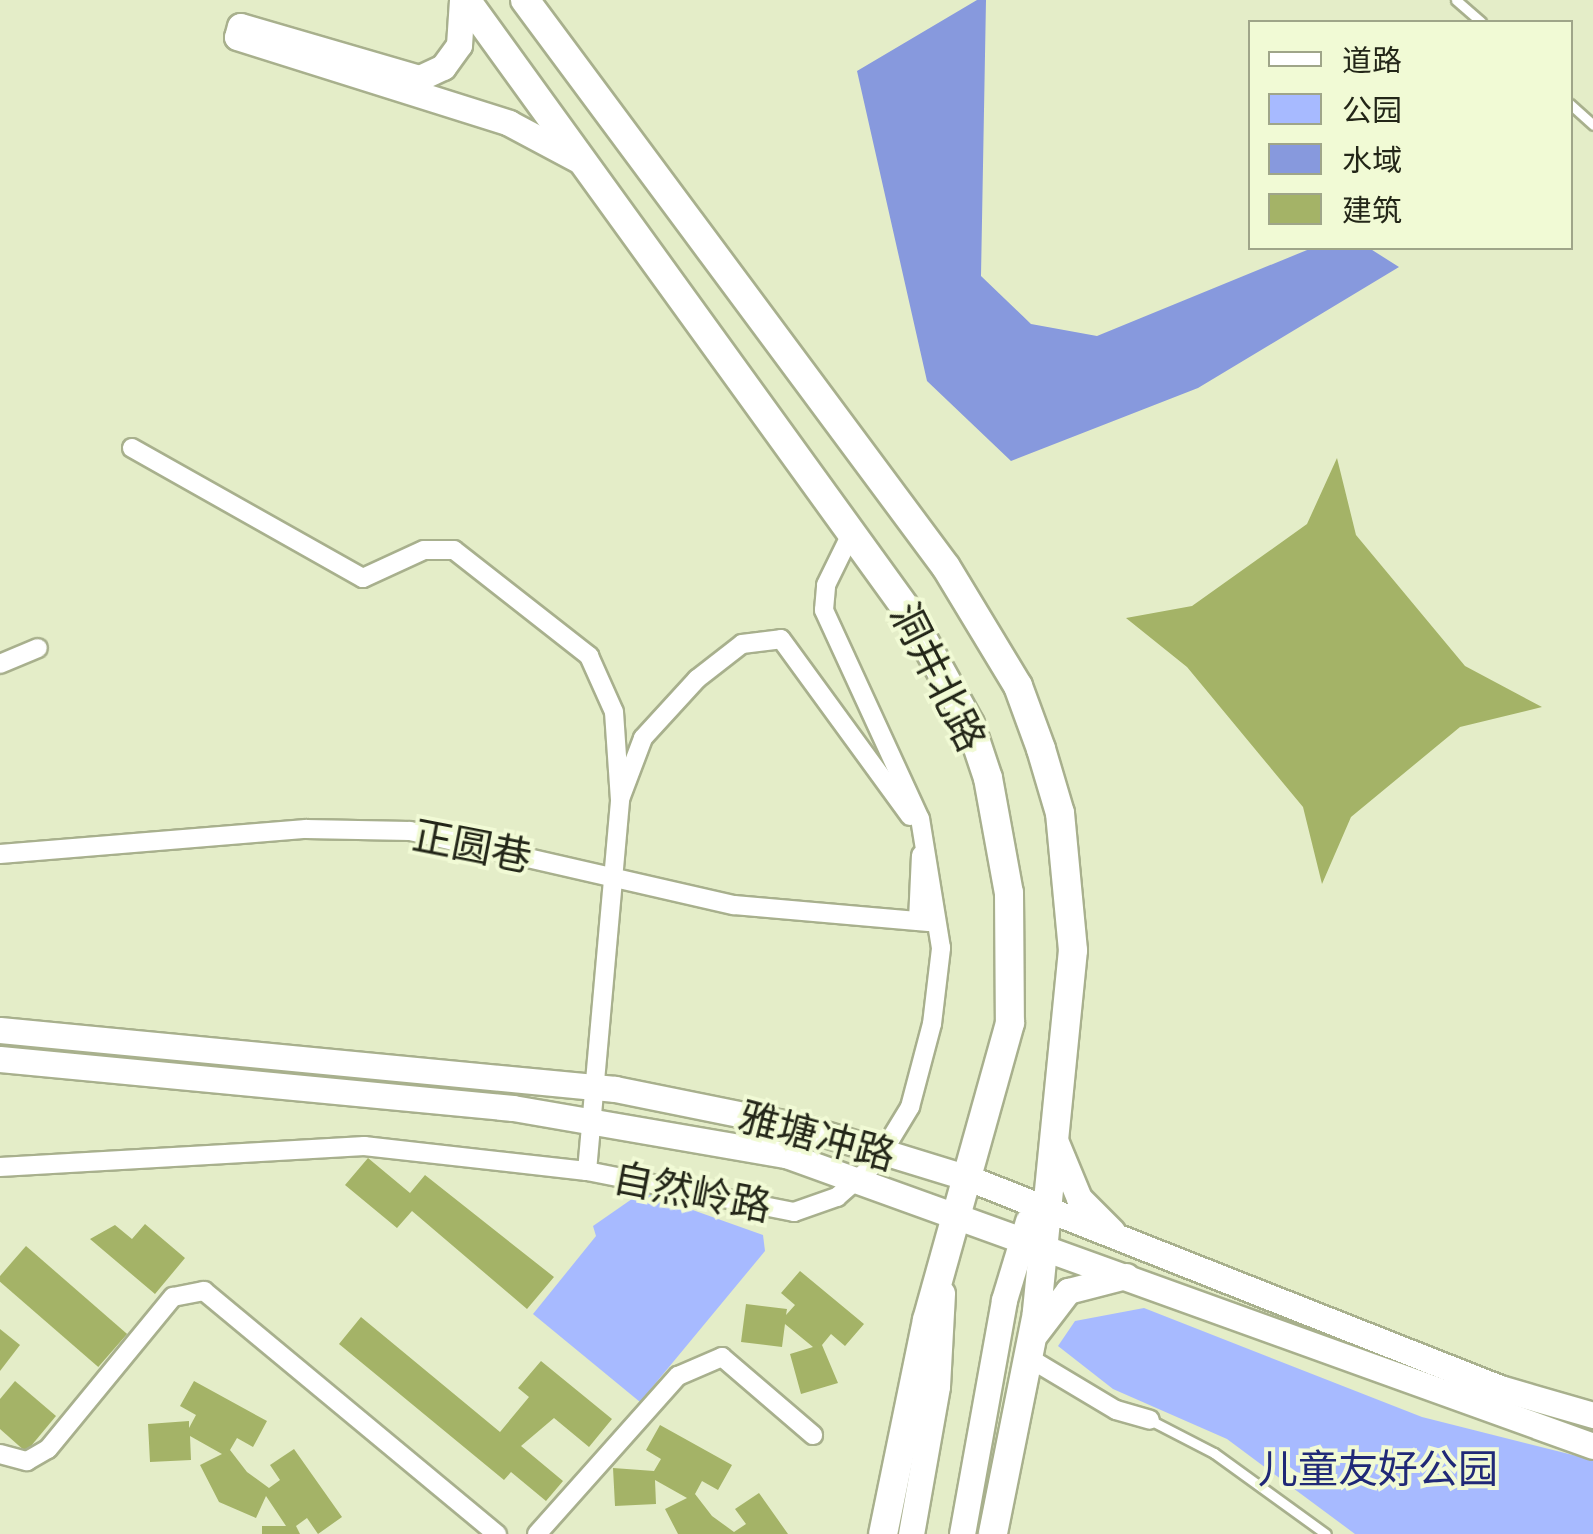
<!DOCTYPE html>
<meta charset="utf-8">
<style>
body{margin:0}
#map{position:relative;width:1593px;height:1534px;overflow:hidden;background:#e4edc8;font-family:Jost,"Noto Sans SC",sans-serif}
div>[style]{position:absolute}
.green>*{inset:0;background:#a7baff}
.water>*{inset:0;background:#8799dd}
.building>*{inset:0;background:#a4b367;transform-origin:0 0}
.roads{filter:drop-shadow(2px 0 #a8b08d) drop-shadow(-2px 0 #a8b08d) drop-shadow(0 2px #a8b08d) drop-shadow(0 -2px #a8b08d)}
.lane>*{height:9px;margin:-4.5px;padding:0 4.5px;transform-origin:4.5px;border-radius:4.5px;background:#fff}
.street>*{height:18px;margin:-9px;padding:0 9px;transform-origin:9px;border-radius:9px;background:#fff}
.secondary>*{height:25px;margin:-12.5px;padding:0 12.5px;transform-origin:12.5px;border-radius:12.5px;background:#fff}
.primary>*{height:28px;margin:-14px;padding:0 14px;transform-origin:14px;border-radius:14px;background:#fff}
span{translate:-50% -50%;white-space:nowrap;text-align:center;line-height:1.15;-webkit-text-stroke:8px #f1fad5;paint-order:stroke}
.street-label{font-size:40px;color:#232618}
.park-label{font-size:40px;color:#202977}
.legend{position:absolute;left:1248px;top:20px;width:325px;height:230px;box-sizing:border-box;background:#f1fad5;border:2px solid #9fa589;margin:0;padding:12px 18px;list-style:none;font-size:30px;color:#232618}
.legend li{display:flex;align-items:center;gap:20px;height:50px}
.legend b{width:50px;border:2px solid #9fa589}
</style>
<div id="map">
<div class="green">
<i style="clip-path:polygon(642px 1192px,763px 1235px,765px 1251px,640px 1402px,533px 1314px,596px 1236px,593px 1226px)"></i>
<i style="clip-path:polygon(1144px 1308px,1422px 1417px,1593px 1460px,1593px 1534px,1355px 1534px,1227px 1439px,1113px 1389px,1058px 1346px,1075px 1321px)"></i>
</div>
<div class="water">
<i style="clip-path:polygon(977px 0,986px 0,981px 276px,1031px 324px,1097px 336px,1312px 248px,1369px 248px,1399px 267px,1198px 388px,1011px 461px,927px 381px,857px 71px)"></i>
</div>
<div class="building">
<i style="clip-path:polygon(1337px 458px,1356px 535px,1465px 666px,1542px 707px,1460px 727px,1351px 817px,1322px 884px,1303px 807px,1187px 667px,1126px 618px,1192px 606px,1307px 524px)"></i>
<i style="clip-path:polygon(368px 1158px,410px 1193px,425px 1175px,554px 1277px,527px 1309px,412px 1211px,397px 1228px,345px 1185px)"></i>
<i style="clip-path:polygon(145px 1224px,185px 1258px,155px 1294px,90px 1239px,115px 1225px,132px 1239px)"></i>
<i style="left:26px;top:1246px;width:134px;height:44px;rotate:41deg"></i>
<i style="clip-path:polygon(800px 1271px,864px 1324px,845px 1346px,831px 1334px,822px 1345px,838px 1383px,801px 1394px,790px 1354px,813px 1347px,785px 1324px,782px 1347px,741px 1342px,746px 1304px,787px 1309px,786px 1315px,795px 1305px,781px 1293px)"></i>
<i style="clip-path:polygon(361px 1317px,500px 1432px,529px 1397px,518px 1388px,541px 1361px,612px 1419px,589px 1447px,554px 1418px,521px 1446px,563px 1481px,546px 1501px,511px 1472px,504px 1480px,339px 1344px)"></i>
<i style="clip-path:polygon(0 1329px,20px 1345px,0 1371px)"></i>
<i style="clip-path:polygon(15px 1381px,56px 1416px,26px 1452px,0 1429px,0 1399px)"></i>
<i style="clip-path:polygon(194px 1381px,267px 1421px,253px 1447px,237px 1438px,230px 1450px,247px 1472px,269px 1488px,280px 1480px,270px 1465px,294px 1449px,342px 1517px,318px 1534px,307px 1518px,296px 1526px,300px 1534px,262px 1534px,262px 1526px,286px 1526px,266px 1496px,256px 1518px,219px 1502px,200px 1465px,222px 1454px,190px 1436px,191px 1460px,150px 1462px,148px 1424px,189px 1421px,189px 1428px,196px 1415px,180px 1406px)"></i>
<i style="clip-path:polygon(660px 1425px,732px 1465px,718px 1490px,702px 1481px,695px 1494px,712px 1516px,734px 1532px,746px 1524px,735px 1509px,759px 1493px,788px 1534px,678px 1534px,665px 1509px,687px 1498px,655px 1480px,656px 1504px,615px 1506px,613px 1468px,654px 1471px,661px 1459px,646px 1450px)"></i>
</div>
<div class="roads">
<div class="lane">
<i style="left:1456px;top:0;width:33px;rotate:41deg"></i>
<i style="left:1570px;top:104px;width:31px;rotate:42deg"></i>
<i style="left:1150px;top:1420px;width:72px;rotate:27.3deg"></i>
<i style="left:1214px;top:1453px;width:138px;rotate:35.9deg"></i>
</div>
<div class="street">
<i style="left:132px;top:448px;width:265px;rotate:29.4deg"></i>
<i style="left:363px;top:578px;width:67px;rotate:-24.7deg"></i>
<i style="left:424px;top:550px;width:30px"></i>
<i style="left:454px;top:550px;width:172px;rotate:38.1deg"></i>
<i style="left:589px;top:656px;width:61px;rotate:65.9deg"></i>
<i style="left:614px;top:712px;width:87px;rotate:86.1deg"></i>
<i style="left:620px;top:799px;width:65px;rotate:-69.3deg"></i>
<i style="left:643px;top:738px;width:80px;rotate:-47.5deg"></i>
<i style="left:697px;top:679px;width:57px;rotate:-37.9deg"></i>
<i style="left:742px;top:644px;width:39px;rotate:-7deg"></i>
<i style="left:781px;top:639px;width:219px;rotate:53.9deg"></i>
<i style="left:0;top:664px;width:41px;rotate:-22.8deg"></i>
<i style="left:0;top:854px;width:307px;rotate:-4.7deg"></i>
<i style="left:306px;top:829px;width:104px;rotate:1.1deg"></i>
<i style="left:410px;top:831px;width:332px;rotate:12.9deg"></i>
<i style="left:734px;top:905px;width:195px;rotate:5deg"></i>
<i style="left:918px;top:921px;width:66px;rotate:-87.4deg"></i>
<i style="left:0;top:1167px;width:365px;rotate:-3.3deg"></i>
<i style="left:364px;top:1146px;width:224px;rotate:6.4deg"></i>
<i style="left:587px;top:1171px;width:211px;rotate:11.2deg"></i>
<i style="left:794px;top:1212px;width:46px;rotate:-19.2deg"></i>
<i style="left:837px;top:1197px;width:52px;rotate:-41.1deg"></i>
<i style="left:876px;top:1163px;width:66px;rotate:-58.7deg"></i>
<i style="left:910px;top:1107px;width:86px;rotate:-75.2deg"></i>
<i style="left:932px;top:1024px;width:77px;rotate:-83.2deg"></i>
<i style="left:941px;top:948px;width:131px;rotate:-99.2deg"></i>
<i style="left:920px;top:819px;width:230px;rotate:-114.7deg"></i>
<i style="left:824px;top:610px;width:25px;rotate:-85deg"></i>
<i style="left:826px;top:585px;width:61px;rotate:-63.9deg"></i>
<i style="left:587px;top:1171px;width:373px;rotate:-84.9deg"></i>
<i style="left:1029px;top:1358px;width:101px;rotate:30.9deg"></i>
<i style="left:1116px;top:1410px;width:35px;rotate:16deg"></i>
<i style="left:0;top:1454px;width:28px;rotate:15deg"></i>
<i style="left:27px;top:1461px;width:24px;rotate:-30deg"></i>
<i style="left:48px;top:1449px;width:197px;rotate:-50.6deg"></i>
<i style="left:173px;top:1297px;width:32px;rotate:-11deg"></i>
<i style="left:204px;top:1291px;width:381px;rotate:39.7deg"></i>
<i style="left:537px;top:1534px;width:212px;rotate:-48.3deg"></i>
<i style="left:678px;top:1376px;width:48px;rotate:-23.4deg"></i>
<i style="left:722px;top:1357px;width:120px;rotate:40.6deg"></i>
</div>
<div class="secondary">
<i style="left:462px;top:0;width:45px;rotate:93.8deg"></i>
<i style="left:459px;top:45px;width:27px;rotate:126deg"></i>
<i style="left:443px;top:67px;width:26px;rotate:155deg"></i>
<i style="left:419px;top:78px;width:186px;rotate:-163.8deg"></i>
<i style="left:240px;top:26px;width:11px;rotate:105deg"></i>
<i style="left:237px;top:37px;width:285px;rotate:17.5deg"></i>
<i style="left:509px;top:123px;width:83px;rotate:28.1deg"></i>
<i style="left:0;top:1030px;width:618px;rotate:5.48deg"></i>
<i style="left:615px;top:1089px;width:188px;rotate:11.4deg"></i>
<i style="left:799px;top:1126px;width:180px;rotate:17.1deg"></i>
<i style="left:971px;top:1179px;width:569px;rotate:21.56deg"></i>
<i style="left:1500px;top:1388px;width:97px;rotate:16.2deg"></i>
<i style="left:0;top:1059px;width:515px;rotate:5.46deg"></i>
<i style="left:513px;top:1108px;width:277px;rotate:9.8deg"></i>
<i style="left:786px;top:1155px;width:858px;rotate:19.83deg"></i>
<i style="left:1055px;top:1140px;width:63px;rotate:67.5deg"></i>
<i style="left:1079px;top:1198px;width:47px;rotate:45deg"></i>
<i style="left:1036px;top:1333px;width:53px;rotate:-52.7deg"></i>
<i style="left:1068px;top:1291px;width:60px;rotate:-14.5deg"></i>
<i style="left:911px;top:1534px;width:150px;rotate:-80deg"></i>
<i style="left:937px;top:1386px;width:93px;rotate:-86.9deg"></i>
<i style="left:962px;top:1534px;width:238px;rotate:-79.8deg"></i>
<i style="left:1004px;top:1300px;width:83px;rotate:-73.1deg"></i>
</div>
<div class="primary">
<i style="left:466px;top:0;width:753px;rotate:54.13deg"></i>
<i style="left:907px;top:610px;width:130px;rotate:61.1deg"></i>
<i style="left:970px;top:724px;width:57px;rotate:71.6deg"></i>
<i style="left:988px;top:778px;width:117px;rotate:79.7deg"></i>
<i style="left:1009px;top:893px;width:130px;rotate:89.6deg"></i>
<i style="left:1010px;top:1023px;width:308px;rotate:105.6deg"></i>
<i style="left:927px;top:1320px;width:218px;rotate:101.6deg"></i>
<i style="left:525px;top:0;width:706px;rotate:53.41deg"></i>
<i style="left:946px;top:567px;width:139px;rotate:58.8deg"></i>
<i style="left:1018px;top:686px;width:67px;rotate:69.9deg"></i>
<i style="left:1041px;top:749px;width:67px;rotate:73.5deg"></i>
<i style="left:1060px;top:813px;width:138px;rotate:84.6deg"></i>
<i style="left:1073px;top:950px;width:365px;rotate:95.7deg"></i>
<i style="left:1037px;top:1313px;width:225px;rotate:101.3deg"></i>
</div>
</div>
<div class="street-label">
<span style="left:938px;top:677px;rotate:63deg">洞井北路</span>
<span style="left:472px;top:846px;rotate:11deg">正圆巷</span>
<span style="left:817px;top:1136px;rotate:15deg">雅塘冲路</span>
<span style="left:692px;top:1192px;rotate:11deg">自然岭路</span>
</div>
<div class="park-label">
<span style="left:1378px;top:1469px">儿童友好公园</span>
</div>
<ul class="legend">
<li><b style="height:12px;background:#fff"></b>道路</li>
<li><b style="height:28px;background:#a7baff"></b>公园</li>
<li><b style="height:28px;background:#8799dd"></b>水域</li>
<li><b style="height:28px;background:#a4b367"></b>建筑</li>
</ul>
</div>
